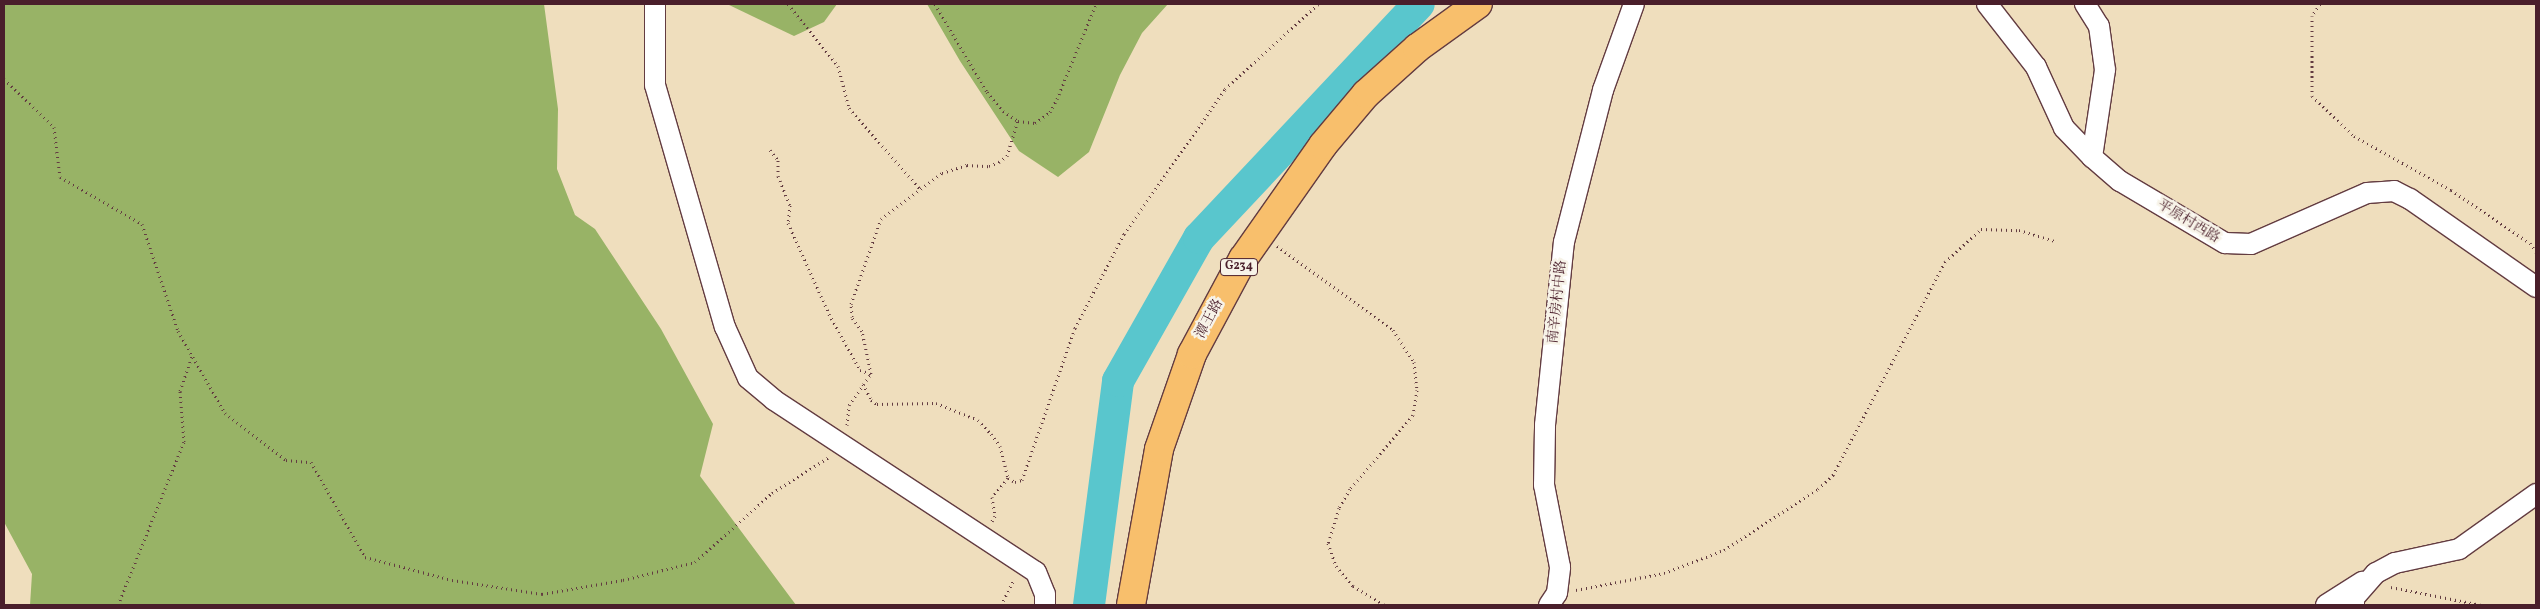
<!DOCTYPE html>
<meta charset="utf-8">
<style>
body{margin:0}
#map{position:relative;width:2540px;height:609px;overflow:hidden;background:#efdebd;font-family:Vollkorn,"Noto Serif SC",serif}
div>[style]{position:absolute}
.forest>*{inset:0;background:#98b366}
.river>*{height:32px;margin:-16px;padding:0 16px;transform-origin:16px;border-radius:16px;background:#59c6cd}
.path>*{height:3px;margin-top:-1.5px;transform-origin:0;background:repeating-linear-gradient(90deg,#633c41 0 1px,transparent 0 5px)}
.roads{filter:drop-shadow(1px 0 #633c41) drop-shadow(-1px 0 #633c41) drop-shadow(0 1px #633c41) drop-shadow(0 -1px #633c41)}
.minor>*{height:20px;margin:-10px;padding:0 10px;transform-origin:10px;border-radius:10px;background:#fff}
.highway>*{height:28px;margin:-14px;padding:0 14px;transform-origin:14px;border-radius:14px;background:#f8bf6c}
span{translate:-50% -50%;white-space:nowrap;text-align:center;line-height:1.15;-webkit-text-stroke:5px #f7f3e8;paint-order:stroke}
.shield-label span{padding:1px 4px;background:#f7f3e8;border:1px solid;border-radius:4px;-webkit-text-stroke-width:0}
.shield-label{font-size:12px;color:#4a1f2b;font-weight:700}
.street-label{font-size:14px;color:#4a1f2b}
.frame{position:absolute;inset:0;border:5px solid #4a1f2b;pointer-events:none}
</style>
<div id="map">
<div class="forest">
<i style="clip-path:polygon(4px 4px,544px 4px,558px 109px,557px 169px,575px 215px,595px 229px,661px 329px,713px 424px,700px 476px,796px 605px,30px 605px,32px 574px,4px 522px)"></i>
<i style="clip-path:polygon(727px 4px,837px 4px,824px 22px,794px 36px)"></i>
<i style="clip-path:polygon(927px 4px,1168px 4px,1142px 33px,1120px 75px,1089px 152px,1058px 177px,1019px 151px,960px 61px)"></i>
</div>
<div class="river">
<i style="left:1089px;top:605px;width:226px;rotate:-82.6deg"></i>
<i style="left:1118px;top:381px;width:164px;rotate:-60.5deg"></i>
<i style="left:1199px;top:238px;width:321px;rotate:-46.8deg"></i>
</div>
<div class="path">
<i style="left:788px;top:4px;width:80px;rotate:51.1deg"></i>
<i style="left:838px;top:66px;width:43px;rotate:75.3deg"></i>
<i style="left:849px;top:108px;width:109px;rotate:48.7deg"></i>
<i style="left:935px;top:4px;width:102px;rotate:59.4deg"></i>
<i style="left:987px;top:92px;width:25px;rotate:50deg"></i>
<i style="left:1003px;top:111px;width:18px;rotate:34deg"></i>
<i style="left:1018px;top:121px;width:17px;rotate:7deg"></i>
<i style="left:1035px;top:123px;width:19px;rotate:-36deg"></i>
<i style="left:1050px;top:112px;width:15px;rotate:-62deg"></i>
<i style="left:1057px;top:99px;width:103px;rotate:-67.7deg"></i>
<i style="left:2320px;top:4px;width:14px;rotate:124deg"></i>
<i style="left:2312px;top:16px;width:80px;rotate:90deg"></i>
<i style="left:2312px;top:96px;width:58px;rotate:43.6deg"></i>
<i style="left:2354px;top:136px;width:111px;rotate:29.1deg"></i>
<i style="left:2451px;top:190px;width:95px;rotate:33.9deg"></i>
<i style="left:2530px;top:243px;width:11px;rotate:56deg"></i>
<i style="left:4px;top:79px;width:69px;rotate:43.8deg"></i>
<i style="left:54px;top:127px;width:50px;rotate:83.2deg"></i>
<i style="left:60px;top:177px;width:95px;rotate:29.8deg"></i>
<i style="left:142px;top:224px;width:113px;rotate:71.4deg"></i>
<i style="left:178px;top:331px;width:95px;rotate:60.2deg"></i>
<i style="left:225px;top:413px;width:77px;rotate:37.6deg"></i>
<i style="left:286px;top:460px;width:25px;rotate:5deg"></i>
<i style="left:311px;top:462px;width:109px;rotate:60.4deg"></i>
<i style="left:365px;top:557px;width:90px;rotate:14.8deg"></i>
<i style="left:452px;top:580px;width:91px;rotate:8.8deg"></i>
<i style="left:542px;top:594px;width:82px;rotate:-9.8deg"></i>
<i style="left:623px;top:580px;width:74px;rotate:-14deg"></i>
<i style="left:695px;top:562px;width:103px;rotate:-41.9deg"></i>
<i style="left:772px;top:493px;width:67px;rotate:-32.3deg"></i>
<i style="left:770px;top:150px;width:13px;rotate:51deg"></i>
<i style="left:778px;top:160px;width:16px;rotate:90deg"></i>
<i style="left:778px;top:176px;width:31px;rotate:68deg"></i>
<i style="left:790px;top:205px;width:18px;rotate:96deg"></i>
<i style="left:788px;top:223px;width:100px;rotate:65.7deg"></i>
<i style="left:829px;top:314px;width:64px;rotate:61deg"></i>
<i style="left:860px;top:370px;width:12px;rotate:20deg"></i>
<i style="left:1277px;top:246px;width:143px;rotate:35.9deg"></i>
<i style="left:1393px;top:330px;width:38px;rotate:57deg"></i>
<i style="left:1414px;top:362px;width:28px;rotate:84deg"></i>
<i style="left:1417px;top:390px;width:25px;rotate:99deg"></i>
<i style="left:1413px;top:415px;width:97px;rotate:130.4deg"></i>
<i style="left:1350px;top:489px;width:22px;rotate:120deg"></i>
<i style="left:1339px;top:508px;width:37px;rotate:107deg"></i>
<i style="left:1328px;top:543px;width:24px;rotate:71deg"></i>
<i style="left:1336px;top:566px;width:26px;rotate:50deg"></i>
<i style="left:1353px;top:586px;width:37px;rotate:31deg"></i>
<i style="left:863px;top:384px;width:18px;rotate:63deg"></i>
<i style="left:871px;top:400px;width:7px;rotate:34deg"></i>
<i style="left:877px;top:404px;width:59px;rotate:-1deg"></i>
<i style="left:936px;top:403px;width:45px;rotate:22deg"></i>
<i style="left:978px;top:420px;width:19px;rotate:47deg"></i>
<i style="left:991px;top:434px;width:15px;rotate:53deg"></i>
<i style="left:1000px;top:446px;width:33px;rotate:76deg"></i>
<i style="left:1008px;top:478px;width:25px;rotate:130deg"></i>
<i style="left:992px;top:497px;width:19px;rotate:81deg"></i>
<i style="left:995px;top:516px;width:6px;rotate:121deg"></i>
<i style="left:847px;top:425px;width:20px;rotate:-84deg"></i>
<i style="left:849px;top:405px;width:38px;rotate:-55deg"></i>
<i style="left:871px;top:374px;width:44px;rotate:-101.8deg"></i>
<i style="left:862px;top:331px;width:17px;rotate:-126deg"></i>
<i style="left:852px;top:317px;width:13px;rotate:-94deg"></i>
<i style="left:851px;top:304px;width:90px;rotate:-70.6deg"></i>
<i style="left:881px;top:219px;width:76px;rotate:-37deg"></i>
<i style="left:942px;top:173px;width:26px;rotate:-18deg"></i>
<i style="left:967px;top:165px;width:22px;rotate:3deg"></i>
<i style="left:989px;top:166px;width:11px;rotate:-22deg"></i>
<i style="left:999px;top:162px;width:10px;rotate:-37deg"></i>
<i style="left:1007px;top:156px;width:37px;rotate:-73deg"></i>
<i style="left:1008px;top:478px;width:8px;rotate:30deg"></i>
<i style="left:1015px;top:482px;width:7px;rotate:-16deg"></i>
<i style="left:1022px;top:480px;width:161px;rotate:-70.8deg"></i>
<i style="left:1075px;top:328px;width:106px;rotate:-62.5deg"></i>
<i style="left:1124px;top:234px;width:177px;rotate:-55.1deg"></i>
<i style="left:1225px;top:89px;width:126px;rotate:-42.4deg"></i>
<i style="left:2391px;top:587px;width:92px;rotate:11.3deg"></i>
<i style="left:1576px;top:590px;width:90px;rotate:-10.9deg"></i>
<i style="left:1664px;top:573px;width:64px;rotate:-21deg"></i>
<i style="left:1724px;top:550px;width:112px;rotate:-33deg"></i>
<i style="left:1818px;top:489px;width:21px;rotate:-43deg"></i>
<i style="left:1833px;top:475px;width:241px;rotate:-62.3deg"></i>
<i style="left:1945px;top:262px;width:49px;rotate:-42.5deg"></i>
<i style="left:1981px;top:229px;width:38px;rotate:2deg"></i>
<i style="left:2019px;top:230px;width:37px;rotate:17deg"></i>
<i style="left:118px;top:605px;width:176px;rotate:-68deg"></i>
<i style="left:184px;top:442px;width:51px;rotate:-94.5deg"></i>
<i style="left:180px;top:391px;width:37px;rotate:-71deg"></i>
<i style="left:1001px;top:605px;width:29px;rotate:-63deg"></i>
<i style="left:2534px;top:605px;width:4px;rotate:-56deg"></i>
</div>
<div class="roads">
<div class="minor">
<i style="left:655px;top:4px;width:81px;rotate:90deg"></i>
<i style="left:655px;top:85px;width:252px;rotate:73.9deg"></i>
<i style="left:725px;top:327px;width:56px;rotate:65.7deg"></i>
<i style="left:748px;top:378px;width:34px;rotate:40deg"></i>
<i style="left:774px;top:400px;width:313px;rotate:33.3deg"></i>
<i style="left:1036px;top:572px;width:24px;rotate:68deg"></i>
<i style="left:1045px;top:594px;width:11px;rotate:90deg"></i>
<i style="left:1987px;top:4px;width:80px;rotate:52.1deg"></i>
<i style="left:2036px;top:67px;width:67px;rotate:65.3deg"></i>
<i style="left:2064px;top:128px;width:40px;rotate:46deg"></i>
<i style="left:2092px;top:157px;width:37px;rotate:41deg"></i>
<i style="left:2120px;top:181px;width:122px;rotate:30.6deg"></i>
<i style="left:2225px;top:243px;width:26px;rotate:2deg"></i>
<i style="left:2251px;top:244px;width:127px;rotate:-23.7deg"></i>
<i style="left:2367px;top:193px;width:27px;rotate:-4deg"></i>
<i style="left:2394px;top:191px;width:18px;rotate:27deg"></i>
<i style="left:2410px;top:199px;width:154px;rotate:34.9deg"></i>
<i style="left:2085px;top:4px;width:26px;rotate:58deg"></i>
<i style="left:2099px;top:26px;width:44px;rotate:82.2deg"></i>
<i style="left:2105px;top:70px;width:88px;rotate:98.5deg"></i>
<i style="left:1549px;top:605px;width:14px;rotate:-56deg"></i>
<i style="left:1557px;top:593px;width:26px;rotate:-83deg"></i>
<i style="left:1560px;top:567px;width:84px;rotate:-101deg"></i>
<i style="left:1544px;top:485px;width:60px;rotate:-89deg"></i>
<i style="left:1545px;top:425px;width:184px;rotate:-84.1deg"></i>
<i style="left:1564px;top:242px;width:157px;rotate:-75.6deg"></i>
<i style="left:1603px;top:90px;width:91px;rotate:-70.2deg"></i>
<i style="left:2326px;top:605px;width:43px;rotate:-32.6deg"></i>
<i style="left:2354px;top:605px;width:7px;rotate:-90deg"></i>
<i style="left:2354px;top:598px;width:33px;rotate:-49deg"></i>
<i style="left:2376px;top:573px;width:21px;rotate:-28deg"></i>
<i style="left:2395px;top:563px;width:66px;rotate:-12.3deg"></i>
<i style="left:2459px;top:549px;width:95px;rotate:-35.5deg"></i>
</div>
<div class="highway">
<i style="left:1131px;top:605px;width:158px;rotate:-79.8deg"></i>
<i style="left:1159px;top:449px;width:101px;rotate:-70.8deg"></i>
<i style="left:1192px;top:354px;width:108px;rotate:-61.8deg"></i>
<i style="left:1243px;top:259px;width:139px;rotate:-54.9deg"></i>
<i style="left:1323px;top:145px;width:67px;rotate:-49.9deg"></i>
<i style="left:1366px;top:94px;width:69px;rotate:-42deg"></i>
<i style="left:1417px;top:48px;width:75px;rotate:-35.8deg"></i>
</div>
</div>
<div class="shield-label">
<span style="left:1239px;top:267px">G234</span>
</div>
<div class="street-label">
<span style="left:2188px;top:222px;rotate:31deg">平原村西路</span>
<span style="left:1558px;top:302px;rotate:-84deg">南辛房村中路</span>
<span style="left:1210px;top:319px;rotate:-62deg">潭王路</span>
</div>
<div class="frame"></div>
</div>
